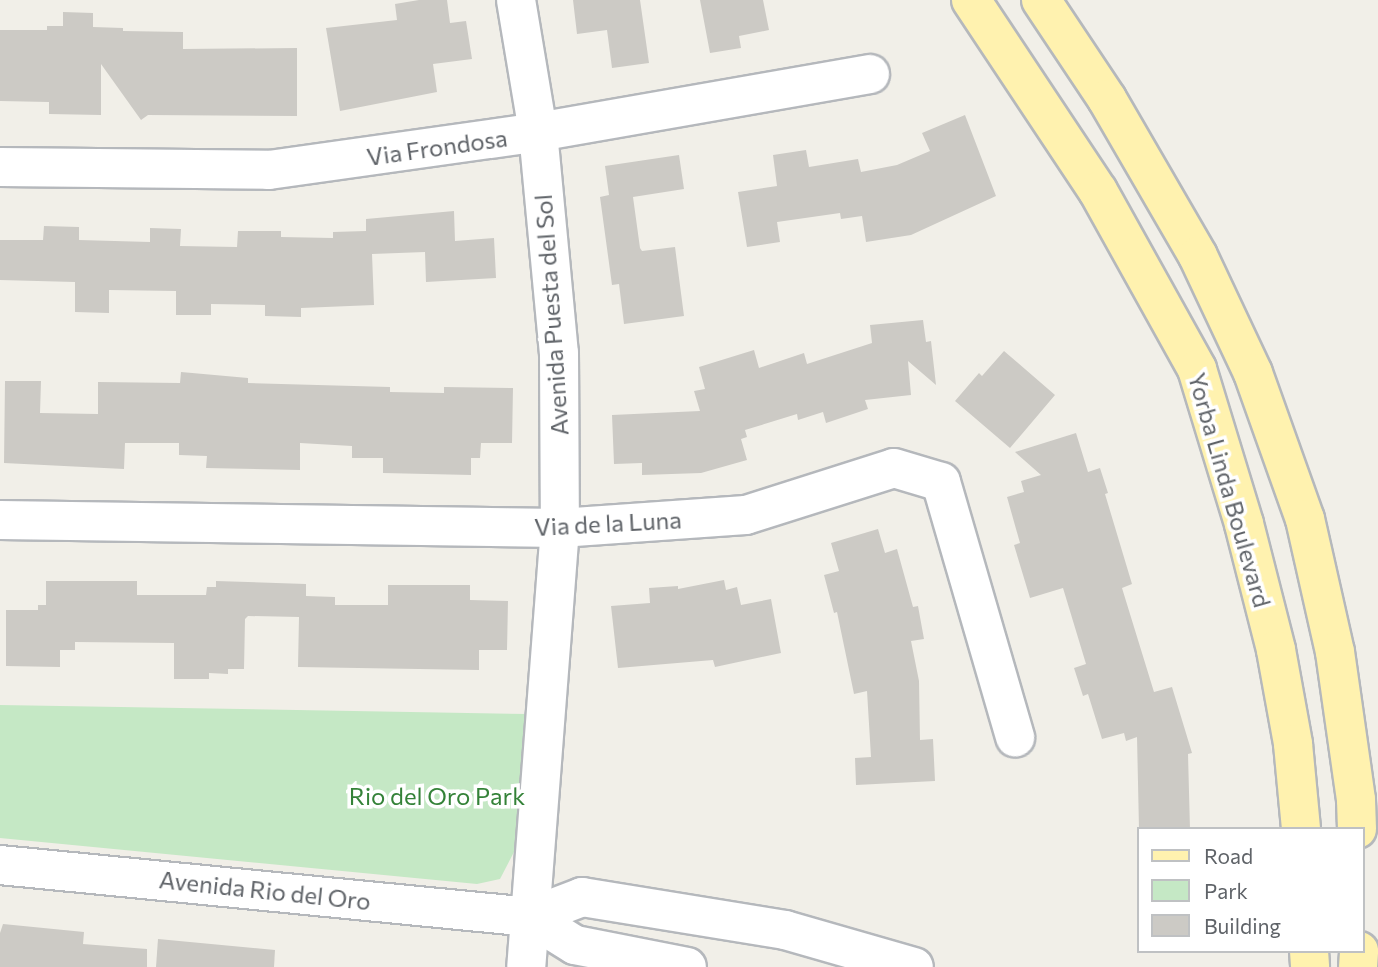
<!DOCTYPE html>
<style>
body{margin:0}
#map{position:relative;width:1378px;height:967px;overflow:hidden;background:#f1efe8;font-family:Commissioner,sans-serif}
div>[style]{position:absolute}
.green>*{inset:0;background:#c5e8c5}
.building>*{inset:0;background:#cccac5}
.roads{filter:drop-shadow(2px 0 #b5b8bc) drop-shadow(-2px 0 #b5b8bc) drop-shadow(0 2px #b5b8bc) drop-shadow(0 -2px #b5b8bc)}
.minor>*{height:38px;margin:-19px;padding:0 19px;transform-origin:19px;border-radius:19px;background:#fff}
.major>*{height:38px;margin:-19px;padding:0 19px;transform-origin:19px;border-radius:19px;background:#fff2af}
span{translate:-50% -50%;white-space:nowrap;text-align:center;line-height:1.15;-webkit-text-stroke:7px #fff;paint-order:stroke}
.street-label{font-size:24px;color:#5f6368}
.park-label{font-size:24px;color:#348238}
.legend{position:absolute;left:1137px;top:827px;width:228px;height:126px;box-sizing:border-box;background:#fff;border:2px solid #bfc1c3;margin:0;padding:9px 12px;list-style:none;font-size:21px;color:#5f6368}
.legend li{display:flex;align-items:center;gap:14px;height:35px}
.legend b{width:35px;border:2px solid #bfc1c3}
</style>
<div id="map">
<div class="green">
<i style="clip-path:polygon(0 705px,529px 714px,514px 852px,500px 879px,477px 884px,0 838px)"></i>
</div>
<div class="building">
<i style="clip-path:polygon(419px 0,447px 0,450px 23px,466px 21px,472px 59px,433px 64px,437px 92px,340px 111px,326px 28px,397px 20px,395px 4px)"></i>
<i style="clip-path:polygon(573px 0,640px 0,649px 63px,612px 68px,607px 30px,577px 34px)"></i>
<i style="clip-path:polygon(700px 0,763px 0,769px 30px,739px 36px,741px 48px,710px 53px)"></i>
<i style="clip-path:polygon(63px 12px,93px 13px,93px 27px,123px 28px,123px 31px,183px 32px,183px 49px,297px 48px,297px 116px,148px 115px,141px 120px,101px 64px,101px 115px,49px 114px,49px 102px,0 101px,0 30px,47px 30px,47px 26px,63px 26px)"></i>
<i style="clip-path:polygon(965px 115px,996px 196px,911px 235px,866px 242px,862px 216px,841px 219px,840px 213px,777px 222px,780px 242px,747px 247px,738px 192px,777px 186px,773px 155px,806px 150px,809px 167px,858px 159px,861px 172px,897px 165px,930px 151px,922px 133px)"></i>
<i style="clip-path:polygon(679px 155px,684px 189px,633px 197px,640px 248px,642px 251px,675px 247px,684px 316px,624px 324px,619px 284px,612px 285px,600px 197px,609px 195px,605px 166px)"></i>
<i style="clip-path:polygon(454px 211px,455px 241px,494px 238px,496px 278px,426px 282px,425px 252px,372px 254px,374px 305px,301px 308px,301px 317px,265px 316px,265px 305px,211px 304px,211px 315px,176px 315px,176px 291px,109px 290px,109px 313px,75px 312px,75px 282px,0 280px,0 240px,43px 240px,44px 226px,79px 227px,79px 240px,150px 242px,150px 228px,181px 229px,180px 246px,237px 247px,238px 231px,281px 231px,281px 237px,333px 238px,333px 232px,366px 231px,366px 219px)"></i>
<i style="clip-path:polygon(923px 320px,926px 342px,931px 341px,936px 385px,908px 361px,911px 395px,865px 400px,868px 409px,826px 423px,823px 412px,798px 420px,797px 414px,745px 430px,747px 437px,741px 439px,747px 460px,701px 473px,642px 475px,642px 463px,614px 464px,612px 415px,700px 411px,694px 391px,705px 389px,699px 367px,754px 350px,759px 368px,804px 353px,807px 364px,872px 343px,870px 325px)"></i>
<i style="clip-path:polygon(1004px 351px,1055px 395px,1010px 448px,955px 401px,979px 373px,982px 376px)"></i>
<i style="clip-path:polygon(181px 372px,248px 378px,248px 383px,390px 387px,390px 392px,444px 393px,444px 387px,513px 388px,512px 443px,481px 443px,480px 458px,471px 458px,471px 475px,383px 473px,383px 458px,352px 458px,352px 446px,300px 443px,300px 470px,206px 468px,207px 456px,179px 455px,179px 443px,125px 443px,124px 469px,4px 463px,5px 381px,41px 381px,40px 413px,98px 414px,98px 382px,180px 383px)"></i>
<i style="clip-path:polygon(1076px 433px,1088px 472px,1100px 468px,1108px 493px,1105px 494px,1132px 584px,1122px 588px,1154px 692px,1172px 687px,1192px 753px,1188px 754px,1190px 829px,1139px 829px,1137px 737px,1126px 741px,1124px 733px,1102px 739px,1088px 694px,1083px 696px,1074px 668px,1086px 664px,1063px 588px,1030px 598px,1014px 545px,1020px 543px,1007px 497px,1024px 492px,1021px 481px,1041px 475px,1015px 452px)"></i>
<i style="clip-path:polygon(878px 529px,885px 553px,897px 549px,913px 607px,918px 606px,924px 639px,911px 641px,919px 681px,920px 740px,933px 739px,935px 781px,856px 785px,855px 758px,871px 757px,867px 691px,854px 694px,837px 612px,834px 613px,824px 575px,839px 571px,831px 543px)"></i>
<i style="clip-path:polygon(724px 580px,726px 590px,737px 587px,741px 605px,771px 599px,781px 653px,715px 667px,713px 660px,618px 668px,611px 606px,650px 603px,649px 588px,678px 586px,678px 589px)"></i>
<i style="clip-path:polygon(46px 581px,137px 581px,137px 595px,206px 595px,207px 587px,216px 587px,216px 581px,306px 584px,306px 596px,335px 597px,335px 605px,388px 605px,388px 585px,470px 585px,470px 600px,508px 601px,507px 650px,479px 650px,479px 670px,298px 667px,299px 617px,248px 616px,245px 619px,244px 669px,228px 669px,228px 674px,209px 673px,209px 679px,174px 679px,174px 643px,75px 642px,75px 650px,60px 650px,60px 667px,6px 666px,6px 610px,38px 610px,38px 605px,46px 605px)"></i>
<i style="clip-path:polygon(3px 924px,84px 932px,83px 944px,147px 949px,147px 967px,0 967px,0 933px)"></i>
<i style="clip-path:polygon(158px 939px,275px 950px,274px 967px,156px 967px)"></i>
</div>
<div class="roads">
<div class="minor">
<i style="left:516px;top:0;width:134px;rotate:80.5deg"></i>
<i style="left:538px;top:132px;width:222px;rotate:84.6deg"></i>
<i style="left:559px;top:353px;width:175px;rotate:89.7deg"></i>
<i style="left:560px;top:528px;width:440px;rotate:94.4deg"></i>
<i style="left:0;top:167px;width:269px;rotate:0.6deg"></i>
<i style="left:269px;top:170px;width:272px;rotate:-8deg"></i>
<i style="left:538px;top:132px;width:337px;rotate:-9.9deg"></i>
<i style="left:0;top:520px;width:560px;rotate:0.82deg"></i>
<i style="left:560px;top:528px;width:186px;rotate:-4deg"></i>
<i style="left:746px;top:515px;width:155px;rotate:-17.6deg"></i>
<i style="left:894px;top:468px;width:49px;rotate:16.6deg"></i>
<i style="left:941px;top:482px;width:266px;rotate:73.8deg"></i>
<i style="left:0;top:865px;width:533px;rotate:5.6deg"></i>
<i style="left:530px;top:917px;width:53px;rotate:31.9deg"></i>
<i style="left:575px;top:945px;width:114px;rotate:11.1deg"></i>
<i style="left:530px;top:917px;width:56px;rotate:-21deg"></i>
<i style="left:582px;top:897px;width:206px;rotate:9.2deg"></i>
<i style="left:785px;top:930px;width:134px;rotate:16deg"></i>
</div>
<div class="major">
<i style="left:971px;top:0;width:229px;rotate:56.4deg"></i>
<i style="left:1098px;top:191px;width:204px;rotate:60.9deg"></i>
<i style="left:1197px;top:369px;width:162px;rotate:73.1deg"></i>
<i style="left:1244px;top:524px;width:130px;rotate:75.7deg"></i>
<i style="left:1276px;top:650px;width:96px;rotate:79.7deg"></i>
<i style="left:1293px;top:744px;width:85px;rotate:84.6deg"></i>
<i style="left:1041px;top:0;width:119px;rotate:56.3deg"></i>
<i style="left:1107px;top:99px;width:181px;rotate:59.9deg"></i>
<i style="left:1198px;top:256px;width:129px;rotate:64.8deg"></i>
<i style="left:1253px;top:373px;width:155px;rotate:70.4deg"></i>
<i style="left:1305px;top:519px;width:136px;rotate:77.3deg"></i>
<i style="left:1335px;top:652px;width:149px;rotate:81.9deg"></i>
<i style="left:1356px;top:800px;width:29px;rotate:88deg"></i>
<i style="left:1309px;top:951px;width:16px;rotate:86deg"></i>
<i style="left:1358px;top:967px;width:16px;rotate:-86deg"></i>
</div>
</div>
<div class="street-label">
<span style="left:437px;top:147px;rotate:-8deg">Via Frondosa</span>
<span style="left:551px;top:315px;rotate:-94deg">Avenida Puesta del Sol</span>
<span style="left:1230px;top:490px;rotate:74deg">Yorba Linda Boulevard</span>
<span style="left:608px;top:523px;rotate:-3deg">Via de la Luna</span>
<span style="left:265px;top:890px;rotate:6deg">Avenida Rio del Oro</span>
</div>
<div class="park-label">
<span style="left:437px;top:796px">Rio del Oro Park</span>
</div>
<ul class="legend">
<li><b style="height:9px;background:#fff2af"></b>Road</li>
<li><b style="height:19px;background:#c5e8c5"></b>Park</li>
<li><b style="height:19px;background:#cccac5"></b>Building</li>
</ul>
</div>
